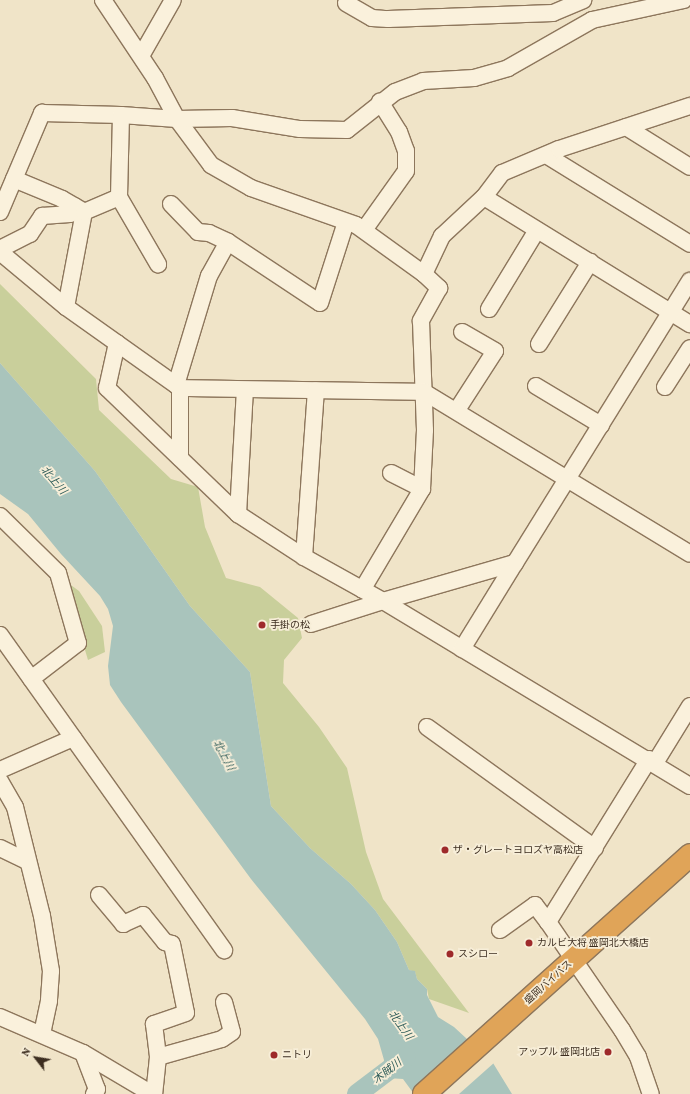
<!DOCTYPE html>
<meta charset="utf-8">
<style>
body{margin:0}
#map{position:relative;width:690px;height:1094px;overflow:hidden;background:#f0e4c8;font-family:"Crimson Pro","Noto Sans JP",serif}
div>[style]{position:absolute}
.green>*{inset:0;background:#c9cf9b}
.water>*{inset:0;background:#a9c4bc}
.pier>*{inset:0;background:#f0e4c8}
.river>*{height:20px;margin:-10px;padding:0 10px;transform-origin:10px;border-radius:10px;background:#a9c4bc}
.roads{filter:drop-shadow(1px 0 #8d765c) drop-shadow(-1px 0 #8d765c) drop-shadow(0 1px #8d765c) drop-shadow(0 -1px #8d765c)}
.minor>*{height:16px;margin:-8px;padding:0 8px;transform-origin:8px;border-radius:8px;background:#faf1dc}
.highway>*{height:22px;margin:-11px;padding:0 11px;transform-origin:11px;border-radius:11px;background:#e0a458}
.dots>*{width:11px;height:11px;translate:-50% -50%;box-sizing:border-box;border:2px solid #f7eed8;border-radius:50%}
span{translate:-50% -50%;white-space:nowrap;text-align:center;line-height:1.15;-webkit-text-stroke:3.5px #f7eed8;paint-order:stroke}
.poi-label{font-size:10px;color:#3d2e20}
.left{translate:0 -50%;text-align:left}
.right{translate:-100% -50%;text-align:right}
.street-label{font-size:10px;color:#3d2e20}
.water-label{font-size:11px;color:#2f5d5a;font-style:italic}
.north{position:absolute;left:16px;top:1038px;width:40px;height:40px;-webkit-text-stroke:3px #f7eed8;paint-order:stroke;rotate:301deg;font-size:11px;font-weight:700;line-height:16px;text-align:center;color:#3d2e20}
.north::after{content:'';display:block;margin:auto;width:14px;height:18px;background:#3d2e20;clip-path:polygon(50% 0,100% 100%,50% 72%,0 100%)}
</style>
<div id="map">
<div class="green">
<i style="clip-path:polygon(0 284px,96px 379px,99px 410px,171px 479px,198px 487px,205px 527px,226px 578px,260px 587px,298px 618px,302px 638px,284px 660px,283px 683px,319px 727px,347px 768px,366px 852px,383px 899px,469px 1013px,429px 999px,427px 989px,417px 979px,415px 972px,409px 970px,397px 942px,375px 910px,351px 884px,310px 848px,271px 806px,250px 672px,190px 606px,95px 471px,0 363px)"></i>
<i style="clip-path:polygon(64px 580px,79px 591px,102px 626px,105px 652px,88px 660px)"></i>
</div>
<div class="water">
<i style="clip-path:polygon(0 363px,95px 471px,190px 606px,250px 672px,271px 806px,310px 848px,351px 884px,375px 910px,397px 942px,409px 970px,415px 971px,417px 979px,427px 989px,427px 995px,438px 1017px,454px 1027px,493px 1063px,512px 1094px,414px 1094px,403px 1079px,387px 1078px,383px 1071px,384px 1060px,378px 1039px,365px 1019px,251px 879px,121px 702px,110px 685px,108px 666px,113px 626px,108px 609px,100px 596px,61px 554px,28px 514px,0 494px)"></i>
</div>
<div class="pier">
<i style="clip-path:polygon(470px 1041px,495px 1062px,459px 1094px,412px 1094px)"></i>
</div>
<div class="river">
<i style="left:357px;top:1094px;width:61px;rotate:-37.1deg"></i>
</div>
<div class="roads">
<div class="minor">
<i style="left:103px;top:0;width:94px;rotate:56.3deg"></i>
<i style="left:155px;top:78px;width:47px;rotate:61.8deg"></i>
<i style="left:177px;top:119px;width:57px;rotate:53.5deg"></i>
<i style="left:211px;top:165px;width:46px;rotate:29.9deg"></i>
<i style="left:251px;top:188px;width:111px;rotate:19.4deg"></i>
<i style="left:356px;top:225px;width:84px;rotate:35.8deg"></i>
<i style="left:424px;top:274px;width:21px;rotate:43deg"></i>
<i style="left:439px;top:288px;width:38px;rotate:119deg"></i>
<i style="left:421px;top:321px;width:109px;rotate:87.9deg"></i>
<i style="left:425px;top:430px;width:59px;rotate:92.9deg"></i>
<i style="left:422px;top:489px;width:117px;rotate:120.7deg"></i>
<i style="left:346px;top:3px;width:30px;rotate:30deg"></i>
<i style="left:372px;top:18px;width:16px;rotate:4deg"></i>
<i style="left:388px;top:19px;width:165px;rotate:-2.1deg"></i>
<i style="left:553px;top:13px;width:33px;rotate:-23deg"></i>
<i style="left:141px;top:56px;width:64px;rotate:-60.3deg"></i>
<i style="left:626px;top:127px;width:75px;rotate:32deg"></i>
<i style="left:546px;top:155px;width:169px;rotate:31.7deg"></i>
<i style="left:14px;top:179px;width:52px;rotate:22.6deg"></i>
<i style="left:62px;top:199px;width:24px;rotate:30deg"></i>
<i style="left:119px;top:197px;width:78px;rotate:59.8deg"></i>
<i style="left:484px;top:197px;width:242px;rotate:31.7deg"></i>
<i style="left:171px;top:204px;width:39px;rotate:46deg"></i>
<i style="left:198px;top:232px;width:11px;rotate:5deg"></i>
<i style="left:209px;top:233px;width:21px;rotate:25deg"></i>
<i style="left:228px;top:242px;width:110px;rotate:33.5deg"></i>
<i style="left:320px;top:303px;width:85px;rotate:-72.2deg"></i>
<i style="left:0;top:212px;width:108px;rotate:-67deg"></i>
<i style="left:42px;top:113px;width:79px;rotate:1.5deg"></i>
<i style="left:364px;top:230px;width:72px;rotate:-54.6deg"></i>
<i style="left:406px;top:171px;width:20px;rotate:-90deg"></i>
<i style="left:406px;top:151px;width:20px;rotate:-110deg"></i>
<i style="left:399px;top:132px;width:36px;rotate:-122deg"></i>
<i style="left:0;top:249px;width:34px;rotate:-27deg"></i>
<i style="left:30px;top:234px;width:22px;rotate:-56deg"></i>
<i style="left:42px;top:216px;width:28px;rotate:-4deg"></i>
<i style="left:70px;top:214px;width:9px;rotate:-58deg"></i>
<i style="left:0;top:252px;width:86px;rotate:39.8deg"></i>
<i style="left:66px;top:307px;width:140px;rotate:35.4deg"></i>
<i style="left:180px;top:388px;width:244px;rotate:0.9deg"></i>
<i style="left:424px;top:392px;width:311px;rotate:31.3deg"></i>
<i style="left:424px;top:274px;width:42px;rotate:-64.7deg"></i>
<i style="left:442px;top:236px;width:57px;rotate:-42.9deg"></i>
<i style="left:484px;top:197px;width:30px;rotate:-53deg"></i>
<i style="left:502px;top:173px;width:62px;rotate:-22.8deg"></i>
<i style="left:559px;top:149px;width:138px;rotate:-18.2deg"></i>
<i style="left:66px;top:307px;width:97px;rotate:-79.3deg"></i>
<i style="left:84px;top:212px;width:38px;rotate:-23deg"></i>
<i style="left:119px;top:197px;width:82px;rotate:-88.6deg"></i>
<i style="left:121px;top:115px;width:56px;rotate:4.1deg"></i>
<i style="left:177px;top:119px;width:55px;rotate:-1deg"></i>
<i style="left:232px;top:118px;width:69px;rotate:9.2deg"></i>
<i style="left:300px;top:129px;width:47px;rotate:1.2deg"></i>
<i style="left:347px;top:130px;width:61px;rotate:-38.4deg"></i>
<i style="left:395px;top:92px;width:30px;rotate:-21deg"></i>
<i style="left:423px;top:81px;width:51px;rotate:-3.4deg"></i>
<i style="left:474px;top:78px;width:35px;rotate:-16deg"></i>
<i style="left:508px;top:68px;width:97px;rotate:-29.7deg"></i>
<i style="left:592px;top:20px;width:94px;rotate:-12.3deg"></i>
<i style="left:489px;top:309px;width:92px;rotate:-58.7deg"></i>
<i style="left:117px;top:343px;width:46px;rotate:102.5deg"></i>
<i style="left:107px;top:388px;width:182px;rotate:43.9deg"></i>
<i style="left:238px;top:514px;width:79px;rotate:33.1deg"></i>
<i style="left:304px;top:557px;width:90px;rotate:29.1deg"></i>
<i style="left:383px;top:601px;width:358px;rotate:31.1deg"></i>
<i style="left:539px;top:344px;width:97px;rotate:-58.1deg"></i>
<i style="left:176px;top:385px;width:114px;rotate:-73.2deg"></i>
<i style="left:209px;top:276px;width:39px;rotate:-61deg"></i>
<i style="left:536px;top:386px;width:76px;rotate:31deg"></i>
<i style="left:665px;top:387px;width:46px;rotate:-57.3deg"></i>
<i style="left:457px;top:410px;width:70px;rotate:-57.2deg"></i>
<i style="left:495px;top:351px;width:38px;rotate:-150deg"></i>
<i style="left:180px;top:458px;width:70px;rotate:-90deg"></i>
<i style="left:391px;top:473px;width:35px;rotate:27deg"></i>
<i style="left:238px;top:514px;width:124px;rotate:-86.8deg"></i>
<i style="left:0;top:516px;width:81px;rotate:44.5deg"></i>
<i style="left:58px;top:573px;width:73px;rotate:74.1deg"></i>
<i style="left:78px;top:643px;width:59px;rotate:142.5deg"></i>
<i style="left:304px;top:557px;width:167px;rotate:-85.9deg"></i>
<i style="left:311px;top:624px;width:76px;rotate:-17.7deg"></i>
<i style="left:383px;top:601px;width:137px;rotate:-16.1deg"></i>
<i style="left:515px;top:563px;width:332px;rotate:-58.2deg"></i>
<i style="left:0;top:635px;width:387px;rotate:54.6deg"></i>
<i style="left:462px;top:649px;width:101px;rotate:-58.4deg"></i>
<i style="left:427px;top:727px;width:207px;rotate:35.8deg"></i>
<i style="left:649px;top:759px;width:192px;rotate:121.8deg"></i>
<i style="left:548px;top:922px;width:131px;rotate:55.6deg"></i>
<i style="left:622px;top:1030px;width:31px;rotate:59deg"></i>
<i style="left:638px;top:1057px;width:39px;rotate:71deg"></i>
<i style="left:655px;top:763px;width:67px;rotate:-58.4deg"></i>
<i style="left:0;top:770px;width:80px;rotate:-23.7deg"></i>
<i style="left:0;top:781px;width:30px;rotate:60deg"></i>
<i style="left:15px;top:807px;width:112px;rotate:76.1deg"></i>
<i style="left:42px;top:916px;width:56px;rotate:80.7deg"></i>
<i style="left:51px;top:971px;width:30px;rotate:94deg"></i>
<i style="left:49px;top:1001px;width:34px;rotate:102deg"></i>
<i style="left:0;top:848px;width:30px;rotate:26deg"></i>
<i style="left:99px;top:895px;width:38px;rotate:50deg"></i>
<i style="left:123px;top:924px;width:22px;rotate:-24deg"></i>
<i style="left:143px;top:915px;width:35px;rotate:51deg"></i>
<i style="left:165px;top:942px;width:7px;rotate:16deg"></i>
<i style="left:172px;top:944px;width:70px;rotate:78.5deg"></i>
<i style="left:186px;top:1013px;width:34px;rotate:161deg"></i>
<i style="left:154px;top:1024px;width:33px;rotate:83deg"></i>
<i style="left:158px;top:1057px;width:37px;rotate:96deg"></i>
<i style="left:500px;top:930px;width:43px;rotate:-35.5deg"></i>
<i style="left:535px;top:905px;width:21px;rotate:53deg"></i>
<i style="left:0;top:1017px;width:90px;rotate:23.4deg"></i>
<i style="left:83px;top:1053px;width:80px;rotate:30.7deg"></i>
<i style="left:83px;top:1053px;width:39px;rotate:69deg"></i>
<i style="left:97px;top:1089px;width:6px;rotate:121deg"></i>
<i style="left:158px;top:1057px;width:66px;rotate:-15.7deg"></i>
<i style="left:222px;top:1039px;width:12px;rotate:-35deg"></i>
<i style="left:232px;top:1032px;width:31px;rotate:-105deg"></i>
</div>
<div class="highway">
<i style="left:424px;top:1094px;width:358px;rotate:-41.9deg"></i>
</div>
</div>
<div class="dots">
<i style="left:262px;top:625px;background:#9e2a2b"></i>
<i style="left:445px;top:850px;background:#9e2a2b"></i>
<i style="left:529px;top:943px;background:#9e2a2b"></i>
<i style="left:450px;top:954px;background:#9e2a2b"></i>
<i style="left:608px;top:1052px;background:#9e2a2b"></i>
<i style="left:274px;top:1055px;background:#9e2a2b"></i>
</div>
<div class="poi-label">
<span class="left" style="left:270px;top:625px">手掛の松</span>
<span class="left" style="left:453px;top:850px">ザ・グレートヨロズヤ高松店</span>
<span class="left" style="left:537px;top:943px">カルビ大将 盛岡北大橋店</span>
<span class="left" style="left:458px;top:954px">スシロー</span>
<span class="right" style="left:600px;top:1052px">アップル 盛岡北店</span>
<span class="left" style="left:282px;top:1055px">ニトリ</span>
</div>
<div class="street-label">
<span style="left:548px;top:982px;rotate:-42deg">盛岡バイパス</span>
</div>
<div class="water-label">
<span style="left:54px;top:480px;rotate:50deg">北上川</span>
<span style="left:224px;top:755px;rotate:62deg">北上川</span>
<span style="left:401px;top:1025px;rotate:54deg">北上川</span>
<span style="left:387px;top:1071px;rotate:-38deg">木賊川</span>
</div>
<div class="north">N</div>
</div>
